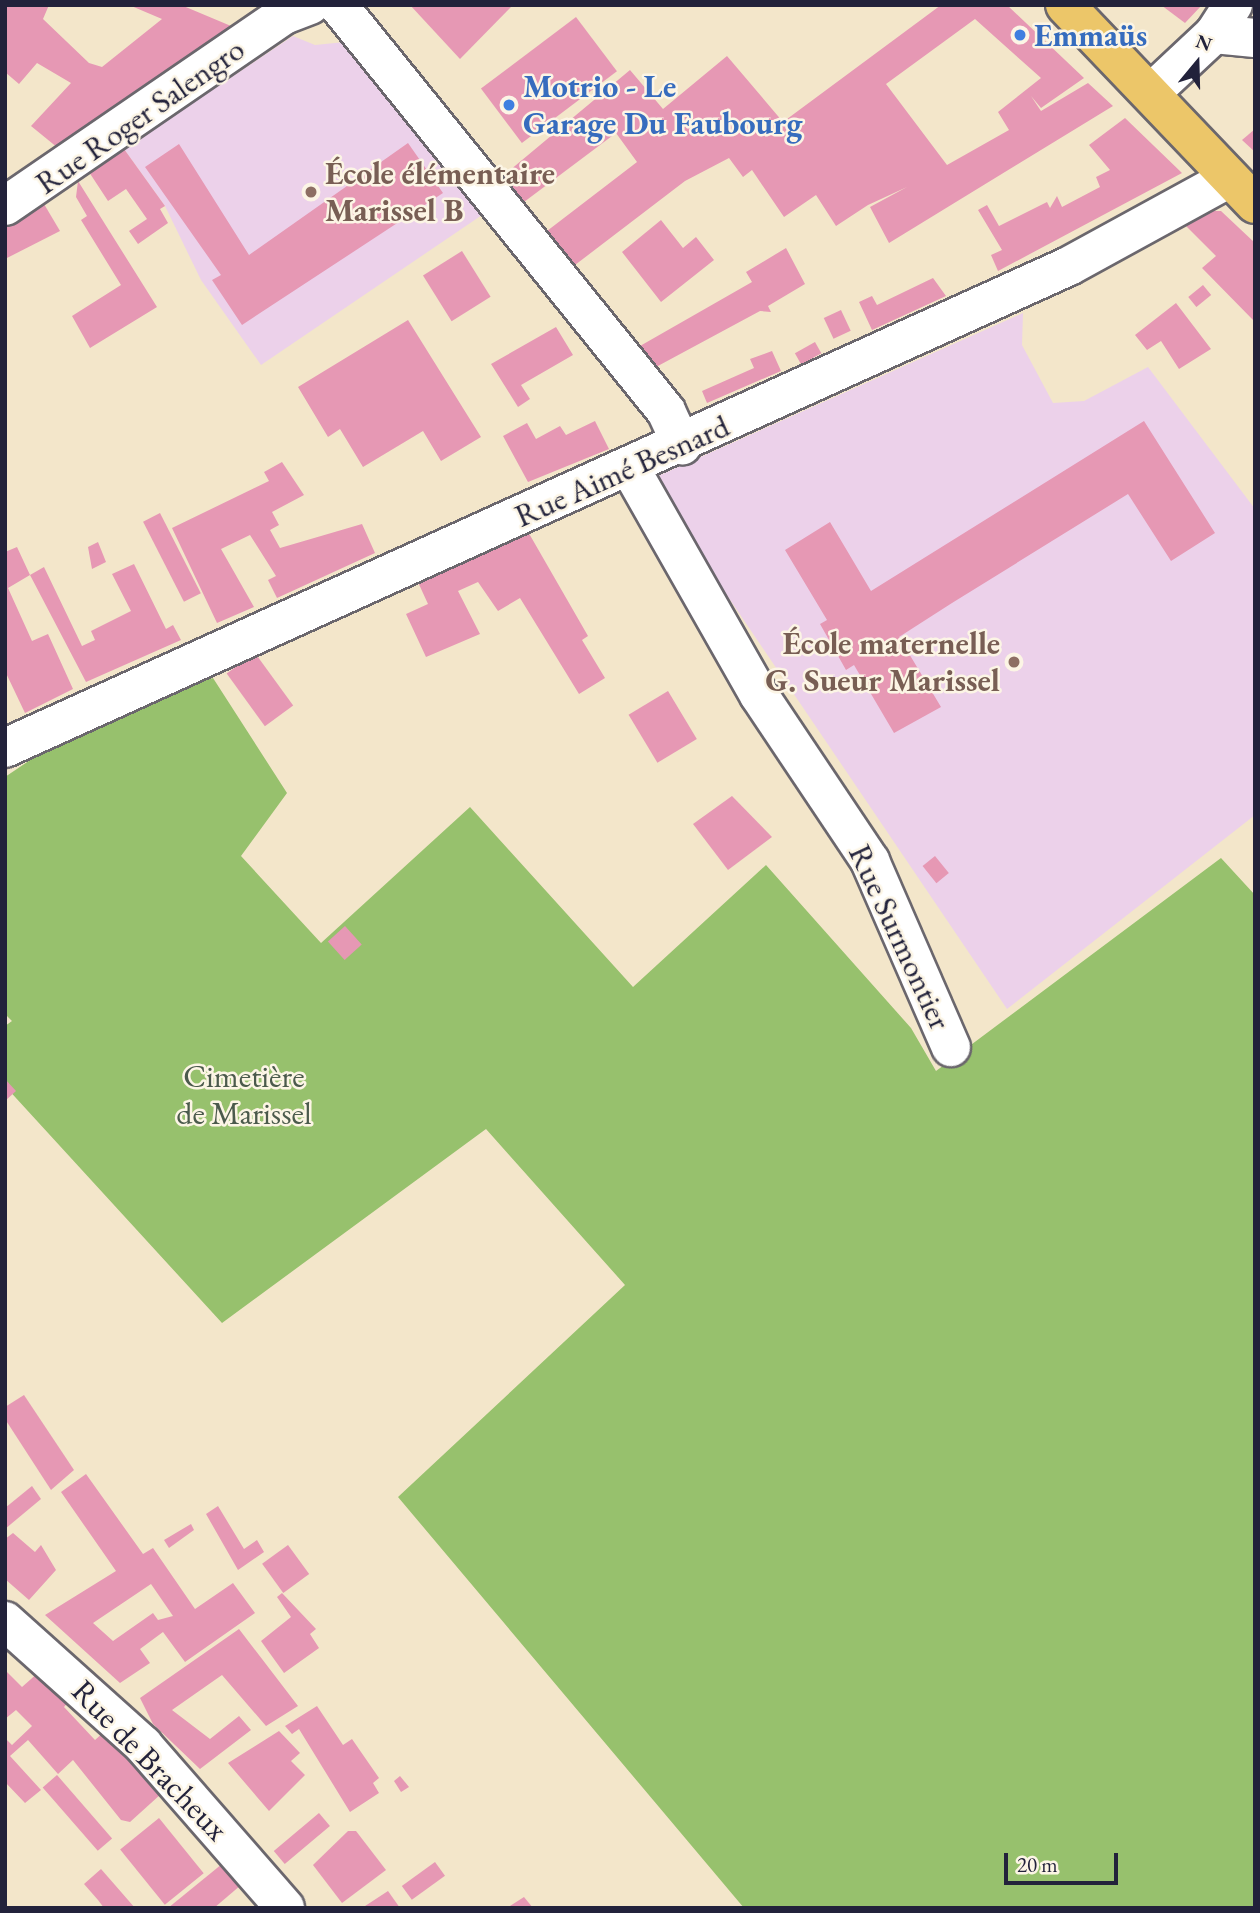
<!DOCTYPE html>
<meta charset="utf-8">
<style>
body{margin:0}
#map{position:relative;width:1260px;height:1913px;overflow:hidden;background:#f3e6ca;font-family:"EB Garamond",serif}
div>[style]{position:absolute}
.built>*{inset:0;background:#ecd1ea}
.green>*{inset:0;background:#97c16d}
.building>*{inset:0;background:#e698b4;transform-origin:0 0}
.roads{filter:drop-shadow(2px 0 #6b676d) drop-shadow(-2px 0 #6b676d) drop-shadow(0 2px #6b676d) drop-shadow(0 -2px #6b676d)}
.minor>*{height:38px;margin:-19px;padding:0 19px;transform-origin:19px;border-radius:19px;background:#fff}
.major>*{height:38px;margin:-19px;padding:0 19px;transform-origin:19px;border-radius:19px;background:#ecc669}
.dots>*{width:19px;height:19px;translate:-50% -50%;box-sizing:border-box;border:4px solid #fcf5e5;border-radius:50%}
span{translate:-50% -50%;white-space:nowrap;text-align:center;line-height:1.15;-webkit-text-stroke:5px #fcf5e5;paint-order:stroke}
.shop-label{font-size:32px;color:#366cbe;font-weight:700}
.left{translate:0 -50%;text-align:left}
.street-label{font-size:32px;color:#22223b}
.education-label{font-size:32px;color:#785e54;font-weight:700}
.right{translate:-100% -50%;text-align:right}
.park-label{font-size:32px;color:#4b5a4c}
.frame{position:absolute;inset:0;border:7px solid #22223b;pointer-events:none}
.north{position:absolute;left:1162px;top:28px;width:70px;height:70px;-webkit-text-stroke:5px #fcf5e5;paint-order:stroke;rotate:19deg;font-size:19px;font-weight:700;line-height:28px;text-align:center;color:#22223b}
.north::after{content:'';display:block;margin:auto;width:24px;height:32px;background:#22223b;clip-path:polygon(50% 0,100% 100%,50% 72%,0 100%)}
.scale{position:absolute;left:1004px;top:1853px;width:114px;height:32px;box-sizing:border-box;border:4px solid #22223b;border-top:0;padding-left:9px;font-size:21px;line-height:24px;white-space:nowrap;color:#22223b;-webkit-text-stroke:5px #fcf5e5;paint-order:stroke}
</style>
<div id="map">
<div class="built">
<i style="clip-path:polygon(293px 36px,315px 45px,345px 42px,485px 213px,261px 365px,201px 280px,165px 206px,124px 149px)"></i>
<i style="clip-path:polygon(1023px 313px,1022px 345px,1053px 403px,1084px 401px,1148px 367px,1255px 509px,1255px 815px,1007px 1009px,649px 480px)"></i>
</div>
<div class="green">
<i style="clip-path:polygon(213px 678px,287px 793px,241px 856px,321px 943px,470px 807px,633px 987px,766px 865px,911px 1028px,936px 1071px,1221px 858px,1255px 895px,1255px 1908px,744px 1908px,398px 1497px,625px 1285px,486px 1129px,222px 1323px,5px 1086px,5px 1026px,12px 1021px,5px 1014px,5px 777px,109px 707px)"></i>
</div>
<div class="building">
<i style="clip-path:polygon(5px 5px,49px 5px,43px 19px,89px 63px,102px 67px,162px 19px,129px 5px,181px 5px,231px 26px,58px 148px,31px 126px,71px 83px,37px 63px,19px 84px,5px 72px)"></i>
<i style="clip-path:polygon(410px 5px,513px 5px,460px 59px)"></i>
<i style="clip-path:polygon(evenodd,941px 5px,1007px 5px,1084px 78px,1041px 108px,1031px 96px,1041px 111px,1088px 83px,1113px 106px,889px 243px,870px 207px,907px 187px,868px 205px,836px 226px,816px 195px,784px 217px,752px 170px,743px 177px,729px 158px,685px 181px,575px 265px,547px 231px,637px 162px,616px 133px,524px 202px,503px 176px,630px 70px,663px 109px,727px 56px,783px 122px,941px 5px,975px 19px,1041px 78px,998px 112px,1009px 130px,947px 165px,886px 84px,975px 19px)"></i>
<i style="clip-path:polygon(1161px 5px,1202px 5px,1185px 23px)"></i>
<i style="left:576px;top:17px;width:68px;height:119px;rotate:53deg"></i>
<i style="clip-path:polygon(1125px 118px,1182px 173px,998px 271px,991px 255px,1002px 250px,978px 210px,987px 205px,999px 226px,1047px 202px,1050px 208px,1057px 196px,1062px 207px,1100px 187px,1096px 177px,1110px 170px,1089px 145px)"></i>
<i style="clip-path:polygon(1255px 129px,1255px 152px,1242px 140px)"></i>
<i style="clip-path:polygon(408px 143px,443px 193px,242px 325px,212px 280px,221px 275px,145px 167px,179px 144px,249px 255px)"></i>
<i style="clip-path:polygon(124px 149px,165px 206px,160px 209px,168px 223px,138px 244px,129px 231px,147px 219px,126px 189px,108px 201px,89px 172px)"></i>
<i style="clip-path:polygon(78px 181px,157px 307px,90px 348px,72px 316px,121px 285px,81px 220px,87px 216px,76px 197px)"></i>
<i style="clip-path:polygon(44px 204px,60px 231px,5px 259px,5px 224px)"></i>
<i style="clip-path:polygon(1207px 211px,1221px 211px,1255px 243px,1255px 322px,1202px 268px,1216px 256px,1185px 225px)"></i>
<i style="clip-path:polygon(661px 220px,683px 248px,696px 237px,714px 260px,661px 302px,622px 252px)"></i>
<i style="clip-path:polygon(786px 248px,805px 284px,768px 306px,771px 312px,760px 311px,656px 367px,640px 346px,752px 282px,746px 272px)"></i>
<i style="left:462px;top:251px;width:54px;height:46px;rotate:58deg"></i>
<i style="clip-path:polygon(933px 278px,946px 296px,872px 330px,859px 302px,872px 296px,877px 305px)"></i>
<i style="left:1203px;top:285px;width:13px;height:19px;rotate:51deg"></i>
<i style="clip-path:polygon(1176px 303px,1211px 349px,1179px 369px,1161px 341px,1147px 350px,1135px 335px)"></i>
<i style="left:841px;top:310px;width:23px;height:19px;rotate:65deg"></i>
<i style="clip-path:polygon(408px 320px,481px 437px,441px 461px,423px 431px,363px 467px,340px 429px,328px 437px,298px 387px)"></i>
<i style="clip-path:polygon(556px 327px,573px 355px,521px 385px,530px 399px,518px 407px,491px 364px)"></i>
<i style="left:815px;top:342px;width:13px;height:23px;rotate:61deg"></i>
<i style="clip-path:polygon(772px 351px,781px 371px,707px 403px,702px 391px,754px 368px,750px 359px)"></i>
<i style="clip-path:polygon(595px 421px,609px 449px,528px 482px,503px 436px,527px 423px,536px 439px,560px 426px,566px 435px)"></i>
<i style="clip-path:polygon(1144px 421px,1215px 533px,1171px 561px,1128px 494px,952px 603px,899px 637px,941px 707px,894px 733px,854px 665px,846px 670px,820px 624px,827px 620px,785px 550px,830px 522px,871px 591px)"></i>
<i style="clip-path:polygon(282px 462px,304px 495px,272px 512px,279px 525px,270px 530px,280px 548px,362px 524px,375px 553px,277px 598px,268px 580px,276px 576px,250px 535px,221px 549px,254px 607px,217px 623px,172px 528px,269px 481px,264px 472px)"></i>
<i style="left:160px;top:513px;width:90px;height:19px;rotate:63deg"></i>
<i style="clip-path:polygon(527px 530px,588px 636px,582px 640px,605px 678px,579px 694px,520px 598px,498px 611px,478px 582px,458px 591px,480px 634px,426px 657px,406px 614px,428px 604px,417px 580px)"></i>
<i style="clip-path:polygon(98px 542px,106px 562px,92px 569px,88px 547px)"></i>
<i style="clip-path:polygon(17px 547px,30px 575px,8px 588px,32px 641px,48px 634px,73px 689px,25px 713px,5px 671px,5px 552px)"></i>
<i style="clip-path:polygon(134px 564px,166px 629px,173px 625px,181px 640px,86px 682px,30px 575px,44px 567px,82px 646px,95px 640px,91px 631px,131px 611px,112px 574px)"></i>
<i style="left:255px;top:653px;width:65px;height:35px;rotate:54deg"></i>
<i style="left:668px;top:691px;width:56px;height:46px;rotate:59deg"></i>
<i style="clip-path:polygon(732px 796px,772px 837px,728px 870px,693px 824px)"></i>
<i style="left:935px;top:856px;width:22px;height:16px;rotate:51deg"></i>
<i style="left:345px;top:926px;width:25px;height:23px;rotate:48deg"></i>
<i style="clip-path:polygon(5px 1079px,16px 1091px,5px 1101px)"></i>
<i style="clip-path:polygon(24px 1395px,74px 1470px,51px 1490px,5px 1419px,5px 1407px)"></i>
<i style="clip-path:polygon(evenodd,86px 1474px,143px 1554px,153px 1548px,195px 1609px,233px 1583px,255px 1613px,185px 1662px,163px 1632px,140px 1649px,150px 1663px,120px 1683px,45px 1615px,116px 1571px,61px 1492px,86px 1474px,151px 1584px,173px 1616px,158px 1620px,153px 1613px,113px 1641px,93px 1623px,151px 1584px)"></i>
<i style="clip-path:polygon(32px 1486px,41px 1499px,5px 1529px,5px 1508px)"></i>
<i style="clip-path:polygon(218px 1506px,244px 1549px,257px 1540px,264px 1552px,238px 1570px,206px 1514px)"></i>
<i style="clip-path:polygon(191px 1524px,194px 1530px,169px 1548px,164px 1540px)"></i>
<i style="clip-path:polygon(13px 1533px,35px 1552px,41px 1545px,56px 1570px,29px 1600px,5px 1579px,5px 1539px)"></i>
<i style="left:288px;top:1545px;width:36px;height:32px;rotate:54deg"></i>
<i style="clip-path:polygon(282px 1593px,316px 1629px,310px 1634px,319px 1648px,284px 1673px,261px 1641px,291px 1617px,277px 1597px)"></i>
<i style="clip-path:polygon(239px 1629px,298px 1706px,266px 1726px,222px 1675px,172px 1710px,210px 1739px,239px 1716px,251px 1730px,200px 1769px,153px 1724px,140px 1698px)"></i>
<i style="clip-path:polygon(5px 1670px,22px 1687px,39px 1672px,70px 1700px,64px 1707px,95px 1740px,105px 1731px,161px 1794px,130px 1822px,121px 1820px,73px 1760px,58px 1774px,28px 1740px,10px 1756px,41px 1790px,25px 1803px,5px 1782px,5px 1738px,12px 1745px,32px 1726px,16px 1710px,5px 1719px)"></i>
<i style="clip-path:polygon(317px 1706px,343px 1745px,352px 1739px,379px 1778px,373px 1783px,379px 1793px,350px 1812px,299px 1729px,292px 1734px,285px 1726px)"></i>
<i style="clip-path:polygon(279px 1731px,300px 1753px,291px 1761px,305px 1775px,269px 1811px,228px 1763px)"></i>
<i style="left:57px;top:1775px;width:84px;height:19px;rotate:49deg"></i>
<i style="clip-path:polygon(400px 1776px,409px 1787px,401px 1792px,394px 1781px)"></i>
<i style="left:319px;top:1813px;width:17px;height:59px;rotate:50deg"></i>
<i style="left:159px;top:1818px;width:71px;height:50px;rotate:51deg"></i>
<i style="clip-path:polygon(348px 1831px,356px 1831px,386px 1870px,342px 1903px,313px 1865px)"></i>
<i style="left:435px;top:1862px;width:17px;height:41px;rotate:54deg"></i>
<i style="clip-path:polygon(222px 1864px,241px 1885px,214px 1908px,168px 1908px)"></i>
<i style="clip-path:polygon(101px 1869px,115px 1885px,135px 1908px,104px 1908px,98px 1900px,84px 1884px)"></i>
<i style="clip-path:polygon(388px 1891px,400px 1908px,362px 1908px)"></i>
<i style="clip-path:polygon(524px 1897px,533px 1908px,507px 1908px)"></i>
</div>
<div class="roads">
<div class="minor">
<i style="left:338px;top:5px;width:522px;rotate:51.07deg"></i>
<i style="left:666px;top:411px;width:38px;rotate:65deg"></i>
<i style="left:1214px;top:34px;width:41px;rotate:5.6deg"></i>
<i style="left:1153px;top:91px;width:83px;rotate:-43.1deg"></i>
<i style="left:1214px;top:34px;width:35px;rotate:-57deg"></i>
<i style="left:5px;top:206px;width:338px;rotate:-34.4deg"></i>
<i style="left:284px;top:15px;width:28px;rotate:-21deg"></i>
<i style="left:630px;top:468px;width:261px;rotate:60.4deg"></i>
<i style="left:759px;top:695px;width:200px;rotate:56.2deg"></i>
<i style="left:870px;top:861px;width:203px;rotate:66.5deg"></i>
<i style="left:5px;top:748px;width:1168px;rotate:-24.37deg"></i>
<i style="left:1069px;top:266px;width:183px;rotate:-28.7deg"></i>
<i style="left:5px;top:1621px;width:186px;rotate:41.9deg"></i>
<i style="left:143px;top:1745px;width:216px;rotate:48.9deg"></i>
</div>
<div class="major">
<i style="left:1065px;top:5px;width:275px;rotate:46.3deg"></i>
</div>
</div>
<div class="dots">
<i style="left:1020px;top:35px;background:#3f7fe0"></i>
<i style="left:509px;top:105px;background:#3f7fe0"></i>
<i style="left:311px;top:192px;background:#8d6e63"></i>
<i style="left:1014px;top:662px;background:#8d6e63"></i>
</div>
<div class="shop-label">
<span class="left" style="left:1034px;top:35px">Emmaüs</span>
<span class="left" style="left:523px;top:105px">Motrio - Le<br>Garage Du Faubourg</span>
</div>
<div class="street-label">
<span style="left:140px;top:116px;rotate:-35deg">Rue Roger Salengro</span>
<span style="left:622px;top:471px;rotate:-24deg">Rue Aimé Besnard</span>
<span style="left:900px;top:937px;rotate:65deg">Rue Surmontier</span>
<span style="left:150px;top:1760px;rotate:46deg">Rue de Bracheux</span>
</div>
<div class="education-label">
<span class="left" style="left:325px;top:192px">École élémentaire<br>Marissel B</span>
<span class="right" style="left:1000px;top:662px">École maternelle<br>G. Sueur Marissel</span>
</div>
<div class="park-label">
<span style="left:244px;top:1095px">Cimetière<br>de Marissel</span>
</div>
<div class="frame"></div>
<div class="north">N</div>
<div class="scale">20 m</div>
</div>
